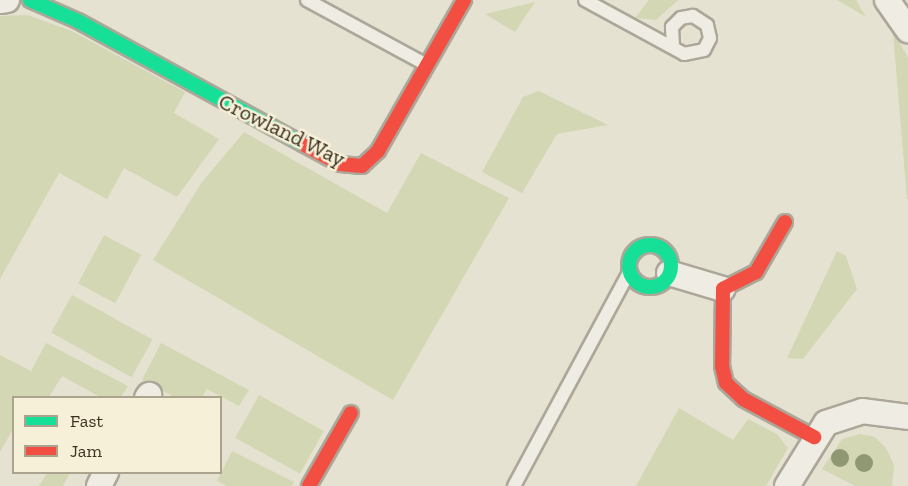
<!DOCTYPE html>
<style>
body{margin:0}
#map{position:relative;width:908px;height:486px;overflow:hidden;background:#e6e2d1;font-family:"Zilla Slab",serif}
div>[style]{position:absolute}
.green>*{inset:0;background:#d3d7b3;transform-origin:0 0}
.roads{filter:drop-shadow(2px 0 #aca799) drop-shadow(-2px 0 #aca799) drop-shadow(0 2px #aca799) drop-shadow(0 -2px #aca799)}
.lane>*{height:12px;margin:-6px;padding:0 6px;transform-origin:6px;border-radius:6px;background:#eeece3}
.street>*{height:24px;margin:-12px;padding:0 12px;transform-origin:12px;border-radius:12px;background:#eeece3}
.fast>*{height:14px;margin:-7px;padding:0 7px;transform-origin:7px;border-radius:7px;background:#16e098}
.fast>.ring{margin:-7px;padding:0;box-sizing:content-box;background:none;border:14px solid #16e098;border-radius:50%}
.jam>*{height:14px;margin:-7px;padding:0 7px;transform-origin:7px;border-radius:7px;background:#f24e42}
.trees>*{width:18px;height:18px;margin:-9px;border-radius:50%;background:#8f9773}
span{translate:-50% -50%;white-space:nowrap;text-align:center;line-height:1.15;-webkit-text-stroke:5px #f7f0d8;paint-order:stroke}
.street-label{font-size:22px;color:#3c3020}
.legend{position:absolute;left:12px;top:396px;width:210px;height:78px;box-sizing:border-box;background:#f7f0d8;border:2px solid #aca38e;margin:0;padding:8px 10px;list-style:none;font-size:18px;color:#3c3020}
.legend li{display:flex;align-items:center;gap:12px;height:30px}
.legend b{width:30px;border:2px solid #aca38e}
</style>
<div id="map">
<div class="green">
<i style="clip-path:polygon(649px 0,678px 0,656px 20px,635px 18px)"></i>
<i style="clip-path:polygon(837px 0,856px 0,866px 17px)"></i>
<i style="clip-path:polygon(535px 2px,515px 32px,485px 14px)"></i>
<i style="clip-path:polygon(27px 15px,72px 31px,185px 92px,174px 113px,219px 139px,177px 197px,124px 168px,107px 199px,59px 173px,0 279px,0 16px)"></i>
<i style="clip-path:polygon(893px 33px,908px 57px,908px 200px,907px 199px)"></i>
<i style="clip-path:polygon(539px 91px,608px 125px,557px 134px,522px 193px,482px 172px,523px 97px)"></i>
<i style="clip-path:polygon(244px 132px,387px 213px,421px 153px,509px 198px,393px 400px,153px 260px,202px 182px)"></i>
<i style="left:104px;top:235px;width:42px;height:55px;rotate:28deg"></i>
<i style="clip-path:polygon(837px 251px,846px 256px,857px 289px,803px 359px,787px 358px)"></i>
<i style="left:72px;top:295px;width:92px;height:43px;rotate:29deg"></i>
<i style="clip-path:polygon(46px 343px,128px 386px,121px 397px,100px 397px,62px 376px,49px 397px,14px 398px,13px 429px,0 452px,0 355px,31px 371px)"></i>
<i style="clip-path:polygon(161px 343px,249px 390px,239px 406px,207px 389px,202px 397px,174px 397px,142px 380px)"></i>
<i style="left:259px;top:395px;width:74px;height:49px;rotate:29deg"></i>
<i style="clip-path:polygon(679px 408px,733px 440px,748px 419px,777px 434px,788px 448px,766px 486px,636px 486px)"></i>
<i style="clip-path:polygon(860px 434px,875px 437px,886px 448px,894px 465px,892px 486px,855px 486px,822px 469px,842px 439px)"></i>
<i style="clip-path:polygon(232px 451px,294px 482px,292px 486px,227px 486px,217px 481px)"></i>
<i style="clip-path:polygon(47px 473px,47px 472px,70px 473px,63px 486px,39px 486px)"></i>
</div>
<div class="roads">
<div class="lane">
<i style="left:307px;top:0;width:134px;rotate:28.5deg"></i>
<i style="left:585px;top:0;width:113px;rotate:28.6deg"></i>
<i style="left:684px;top:54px;width:20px;rotate:-11deg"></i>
<i style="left:704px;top:50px;width:13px;rotate:-63deg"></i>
<i style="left:710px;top:38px;width:13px;rotate:-103deg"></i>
<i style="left:707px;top:25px;width:17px;rotate:-147deg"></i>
<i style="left:693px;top:16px;width:12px;rotate:171deg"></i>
<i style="left:681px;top:18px;width:13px;rotate:135deg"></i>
<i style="left:672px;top:27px;width:19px;rotate:87deg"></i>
<i style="left:514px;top:486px;width:243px;rotate:-61.7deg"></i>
</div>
<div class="street">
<i style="left:887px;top:0;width:37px;rotate:55deg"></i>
<i style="left:0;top:1px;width:7px;rotate:-8deg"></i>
<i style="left:669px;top:273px;width:56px;rotate:16.5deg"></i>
<i style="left:147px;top:398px;width:4px;rotate:-56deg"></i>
<i style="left:99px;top:486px;width:16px;rotate:-63deg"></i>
<i style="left:787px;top:486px;width:74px;rotate:-58.2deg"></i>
<i style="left:826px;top:423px;width:38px;rotate:-18deg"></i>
<i style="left:862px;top:411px;width:46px;rotate:7.4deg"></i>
</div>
<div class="fast">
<i style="left:30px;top:0;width:52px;rotate:23.6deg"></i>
<i style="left:78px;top:21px;width:256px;rotate:28.7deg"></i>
<i class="ring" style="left:629px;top:245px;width:28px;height:28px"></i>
</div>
<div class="jam">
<i style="left:303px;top:144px;width:42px;rotate:28.4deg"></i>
<i style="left:340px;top:164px;width:22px;rotate:5deg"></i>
<i style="left:362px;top:166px;width:22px;rotate:-43deg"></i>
<i style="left:378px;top:151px;width:174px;rotate:-60.3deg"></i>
<i style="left:785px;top:222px;width:58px;rotate:120.1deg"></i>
<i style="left:756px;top:272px;width:37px;rotate:153deg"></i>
<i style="left:723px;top:289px;width:77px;rotate:90.7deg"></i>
<i style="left:722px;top:366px;width:17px;rotate:77deg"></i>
<i style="left:726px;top:383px;width:23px;rotate:43deg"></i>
<i style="left:743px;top:399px;width:81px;rotate:28.2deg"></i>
<i style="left:309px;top:486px;width:84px;rotate:-60.1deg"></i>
</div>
</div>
<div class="trees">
<i style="left:840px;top:458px"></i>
<i style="left:864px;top:463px"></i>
</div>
<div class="street-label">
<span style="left:282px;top:130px;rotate:26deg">Crowland Way</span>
</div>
<ul class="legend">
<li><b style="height:8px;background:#16e098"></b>Fast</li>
<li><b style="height:8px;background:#f24e42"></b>Jam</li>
</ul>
</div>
